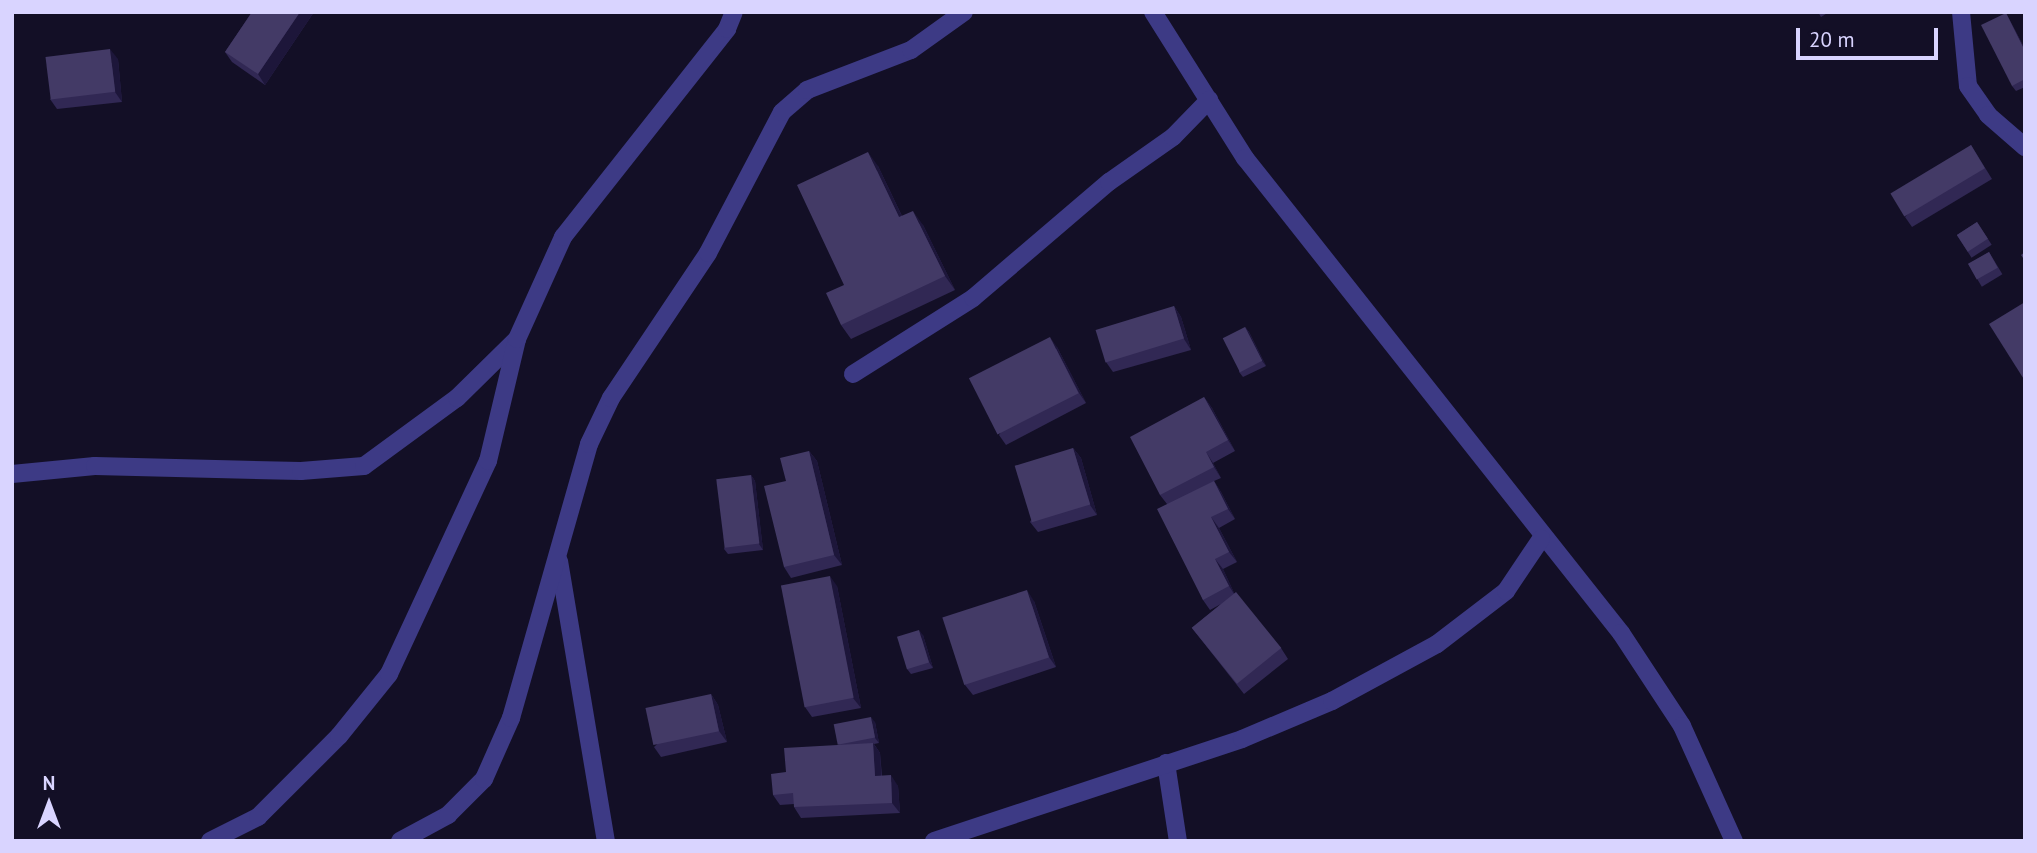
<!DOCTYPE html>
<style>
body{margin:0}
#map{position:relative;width:2037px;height:853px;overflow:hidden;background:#130f26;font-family:"PT Sans",sans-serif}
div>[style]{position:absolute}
.minor>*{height:18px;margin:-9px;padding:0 9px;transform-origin:9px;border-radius:9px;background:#3d3a85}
.wall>*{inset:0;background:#312854;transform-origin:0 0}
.shaded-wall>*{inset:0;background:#1d163a}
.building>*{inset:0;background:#433a66;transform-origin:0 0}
span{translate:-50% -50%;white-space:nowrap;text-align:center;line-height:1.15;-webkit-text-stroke:7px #130f26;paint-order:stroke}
.frame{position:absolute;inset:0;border:14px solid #d9d4ff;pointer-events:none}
.north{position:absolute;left:14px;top:769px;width:70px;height:70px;-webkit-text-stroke:5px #130f26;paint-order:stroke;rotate:0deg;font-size:19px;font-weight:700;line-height:28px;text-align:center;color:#d9d4ff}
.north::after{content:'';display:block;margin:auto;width:24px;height:32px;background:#d9d4ff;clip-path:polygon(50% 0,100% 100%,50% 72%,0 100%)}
.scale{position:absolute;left:1796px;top:28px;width:142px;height:32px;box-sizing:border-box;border:4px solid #d9d4ff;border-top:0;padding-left:9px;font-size:21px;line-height:24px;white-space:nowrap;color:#d9d4ff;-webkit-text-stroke:5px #130f26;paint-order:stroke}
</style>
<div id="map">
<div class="minor">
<i style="left:1153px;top:12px;width:173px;rotate:57.8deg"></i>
<i style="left:1245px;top:158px;width:606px;rotate:51.64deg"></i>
<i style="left:1621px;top:633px;width:111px;rotate:56.7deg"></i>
<i style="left:1682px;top:726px;width:126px;rotate:65.7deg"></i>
<i style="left:1961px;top:12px;width:74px;rotate:84.6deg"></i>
<i style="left:1968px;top:86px;width:35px;rotate:55deg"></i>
<i style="left:1988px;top:115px;width:49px;rotate:40.9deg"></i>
<i style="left:853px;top:374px;width:142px;rotate:-32.3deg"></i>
<i style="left:973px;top:298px;width:179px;rotate:-40.5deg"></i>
<i style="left:1109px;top:182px;width:78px;rotate:-35.1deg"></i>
<i style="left:1173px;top:137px;width:52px;rotate:-45.8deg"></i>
<i style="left:12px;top:474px;width:83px;rotate:-5.5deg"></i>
<i style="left:95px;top:466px;width:206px;rotate:1.4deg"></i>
<i style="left:301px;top:471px;width:63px;rotate:-4.5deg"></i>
<i style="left:364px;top:466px;width:115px;rotate:-36.2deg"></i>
<i style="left:457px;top:398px;width:84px;rotate:-44.5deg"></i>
<i style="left:559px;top:561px;width:284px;rotate:80.5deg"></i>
<i style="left:1166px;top:763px;width:79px;rotate:81.3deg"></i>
<i style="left:210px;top:841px;width:54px;rotate:-26.6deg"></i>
<i style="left:258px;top:817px;width:115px;rotate:-45deg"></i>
<i style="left:339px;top:736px;width:80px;rotate:-51.1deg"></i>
<i style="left:389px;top:674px;width:235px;rotate:-65.1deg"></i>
<i style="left:488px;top:461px;width:125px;rotate:-76.6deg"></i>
<i style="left:517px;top:339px;width:112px;rotate:-65.7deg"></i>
<i style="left:563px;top:237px;width:265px;rotate:-51.7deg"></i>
<i style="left:727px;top:29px;width:18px;rotate:-68deg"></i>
<i style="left:400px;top:841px;width:55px;rotate:-28.4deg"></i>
<i style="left:448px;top:815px;width:51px;rotate:-45deg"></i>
<i style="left:484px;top:779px;width:67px;rotate:-66.1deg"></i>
<i style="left:511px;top:718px;width:285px;rotate:-74.1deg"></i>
<i style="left:589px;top:444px;width:51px;rotate:-64.4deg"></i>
<i style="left:611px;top:398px;width:174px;rotate:-56.2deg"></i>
<i style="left:708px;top:253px;width:159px;rotate:-62.3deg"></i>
<i style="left:782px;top:112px;width:33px;rotate:-41deg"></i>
<i style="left:807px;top:90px;width:111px;rotate:-21deg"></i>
<i style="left:911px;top:50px;width:65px;rotate:-35.6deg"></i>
<i style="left:934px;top:841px;width:324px;rotate:-18.3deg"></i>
<i style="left:1242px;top:739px;width:98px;rotate:-22.9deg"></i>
<i style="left:1332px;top:701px;width:119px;rotate:-28.5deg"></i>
<i style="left:1437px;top:644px;width:87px;rotate:-37.5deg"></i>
<i style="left:1506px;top:591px;width:63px;rotate:-56.1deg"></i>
</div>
<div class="wall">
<i style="clip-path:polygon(252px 12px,314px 12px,265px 85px,232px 62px,225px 52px)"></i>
<i style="clip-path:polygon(1818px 12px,1829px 12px,1821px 17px)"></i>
<i style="clip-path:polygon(2006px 13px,2025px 49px,2025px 87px,2016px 91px,2012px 86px)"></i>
<i style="clip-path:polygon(118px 59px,122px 102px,57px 109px,50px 99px)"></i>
<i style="clip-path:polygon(1971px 145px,1992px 179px,1912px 227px,1905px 217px)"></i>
<i style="clip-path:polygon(878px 166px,902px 216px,923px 225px,955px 290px,851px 339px,841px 325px,844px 285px)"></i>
<i style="left:1977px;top:222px;width:27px;height:24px;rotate:57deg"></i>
<i style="left:1989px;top:252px;width:26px;height:24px;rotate:59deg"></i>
<i style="clip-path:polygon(1174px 306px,1181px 317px,1191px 350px,1113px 372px,1106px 362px)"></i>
<i style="clip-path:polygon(1245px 327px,1249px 332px,1266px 366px,1243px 377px,1239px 372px)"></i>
<i style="clip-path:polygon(1057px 347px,1086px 403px,1006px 445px,999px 435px)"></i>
<i style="clip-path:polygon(1204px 397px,1212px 408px,1235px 451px,1213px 463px,1221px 478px,1214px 481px,1221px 492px,1235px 519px,1219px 528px,1237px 562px,1223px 569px,1234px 593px,1281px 648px,1288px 659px,1244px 694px,1192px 628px,1221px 604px,1210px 610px,1203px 600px,1167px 504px,1160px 495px)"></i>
<i style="clip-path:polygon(1073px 448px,1081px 458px,1097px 515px,1038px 532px,1030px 522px)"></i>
<i style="clip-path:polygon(809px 451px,817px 461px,842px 565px,791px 578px,784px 567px,786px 481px)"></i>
<i style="clip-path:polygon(751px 475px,755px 481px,763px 550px,728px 554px,724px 549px)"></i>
<i style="clip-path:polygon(837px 586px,861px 708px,812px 717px,805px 707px)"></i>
<i style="clip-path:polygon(1034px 601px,1056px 667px,973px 695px,965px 685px)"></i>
<i style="clip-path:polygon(923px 635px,933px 668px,911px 674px,907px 669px)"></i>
<i style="clip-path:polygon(711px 694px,718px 705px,727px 742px,661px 757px,654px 747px)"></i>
<i style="clip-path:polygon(875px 722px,879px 743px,874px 744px,880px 753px,882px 776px,898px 786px,900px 813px,801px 818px,794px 807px,794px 804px,780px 805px,773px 795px,838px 745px)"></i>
</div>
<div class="shaded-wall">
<i style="clip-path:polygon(300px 12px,314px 12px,265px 85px,258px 74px)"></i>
<i style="clip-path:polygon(2006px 13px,2025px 49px,2025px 51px)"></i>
<i style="clip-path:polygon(110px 49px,118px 59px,122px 102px,115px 92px)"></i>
<i style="clip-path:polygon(868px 152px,878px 166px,909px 231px,899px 217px)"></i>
<i style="clip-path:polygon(913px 211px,923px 225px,955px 290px,945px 276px)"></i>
<i style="clip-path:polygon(1174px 306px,1181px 317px,1191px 350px,1184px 339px)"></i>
<i style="clip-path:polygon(1245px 327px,1249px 332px,1266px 366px,1262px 361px)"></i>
<i style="clip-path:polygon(1050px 337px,1057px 347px,1086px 403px,1079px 393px)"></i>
<i style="clip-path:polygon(1204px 397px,1212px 408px,1235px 451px,1228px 440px)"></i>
<i style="clip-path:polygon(1073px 448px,1081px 458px,1097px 515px,1090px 505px)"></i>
<i style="clip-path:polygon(809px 451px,817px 461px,842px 565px,834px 555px)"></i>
<i style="clip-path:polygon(1206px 452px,1213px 463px,1221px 478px,1214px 467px)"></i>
<i style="clip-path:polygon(751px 475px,755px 481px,763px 550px,759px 544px)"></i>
<i style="clip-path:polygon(1214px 481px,1221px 492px,1235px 519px,1228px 509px)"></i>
<i style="clip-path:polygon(1211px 517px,1219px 528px,1237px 562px,1229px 552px)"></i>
<i style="clip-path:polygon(1215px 559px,1223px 569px,1236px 597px,1229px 586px)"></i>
<i style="clip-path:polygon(830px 576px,837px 586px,861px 708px,853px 698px)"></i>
<i style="clip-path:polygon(1027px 590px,1034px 601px,1056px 667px,1049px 657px)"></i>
<i style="clip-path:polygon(919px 630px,923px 635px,933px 668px,929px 662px)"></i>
<i style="clip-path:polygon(711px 694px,718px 705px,727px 742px,719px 731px)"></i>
<i style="clip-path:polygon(871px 717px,875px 722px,879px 743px,875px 738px)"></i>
<i style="clip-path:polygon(873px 743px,880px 753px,882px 786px,875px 776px)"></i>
<i style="clip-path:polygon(891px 775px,898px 786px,900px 813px,892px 803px)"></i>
</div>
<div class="building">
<i style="clip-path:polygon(252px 12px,300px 12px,258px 74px,225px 52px)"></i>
<i style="clip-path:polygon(2006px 13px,2025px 51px,2025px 79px,2012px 86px,1981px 25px)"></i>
<i style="left:110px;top:49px;width:43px;height:65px;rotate:83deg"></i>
<i style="left:1971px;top:145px;width:27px;height:94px;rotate:59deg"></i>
<i style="clip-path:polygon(868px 152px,899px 217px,913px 211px,945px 276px,841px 325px,826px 293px,844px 285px,797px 185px)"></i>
<i style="left:1977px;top:222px;width:20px;height:24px;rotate:57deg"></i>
<i style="left:1989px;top:252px;width:18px;height:24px;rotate:61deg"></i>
<i style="clip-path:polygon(2025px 252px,2025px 261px,2021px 255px)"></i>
<i style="clip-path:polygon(2025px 302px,2025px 381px,1989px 324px)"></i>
<i style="left:1174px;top:306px;width:34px;height:82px;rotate:73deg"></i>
<i style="left:1245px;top:327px;width:38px;height:25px;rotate:63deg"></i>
<i style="left:1050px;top:337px;width:63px;height:91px;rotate:63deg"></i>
<i style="clip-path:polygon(1204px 397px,1228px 440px,1206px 452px,1214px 467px,1160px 495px,1130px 437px)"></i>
<i style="left:1073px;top:448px;width:59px;height:61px;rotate:73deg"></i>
<i style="clip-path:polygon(809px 451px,834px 555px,784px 567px,764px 486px,786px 481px,780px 458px)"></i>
<i style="left:751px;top:475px;width:69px;height:35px;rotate:83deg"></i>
<i style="clip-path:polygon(1214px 481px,1228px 509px,1211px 517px,1229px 552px,1215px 559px,1229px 586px,1203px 600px,1157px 509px)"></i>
<i style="left:830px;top:576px;width:124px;height:50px;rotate:79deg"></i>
<i style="left:1027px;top:590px;width:71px;height:89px;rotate:72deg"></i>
<i style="left:1236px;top:592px;width:72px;height:57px;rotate:51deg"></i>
<i style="left:919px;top:630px;width:34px;height:23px;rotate:73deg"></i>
<i style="left:711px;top:694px;width:38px;height:67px;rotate:78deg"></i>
<i style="left:871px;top:717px;width:21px;height:38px;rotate:79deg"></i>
<i style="clip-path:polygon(873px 743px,875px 776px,891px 775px,892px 803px,794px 807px,793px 793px,773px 795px,771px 774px,786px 772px,784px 748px)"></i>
</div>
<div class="frame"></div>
<div class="north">N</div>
<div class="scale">20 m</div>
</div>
